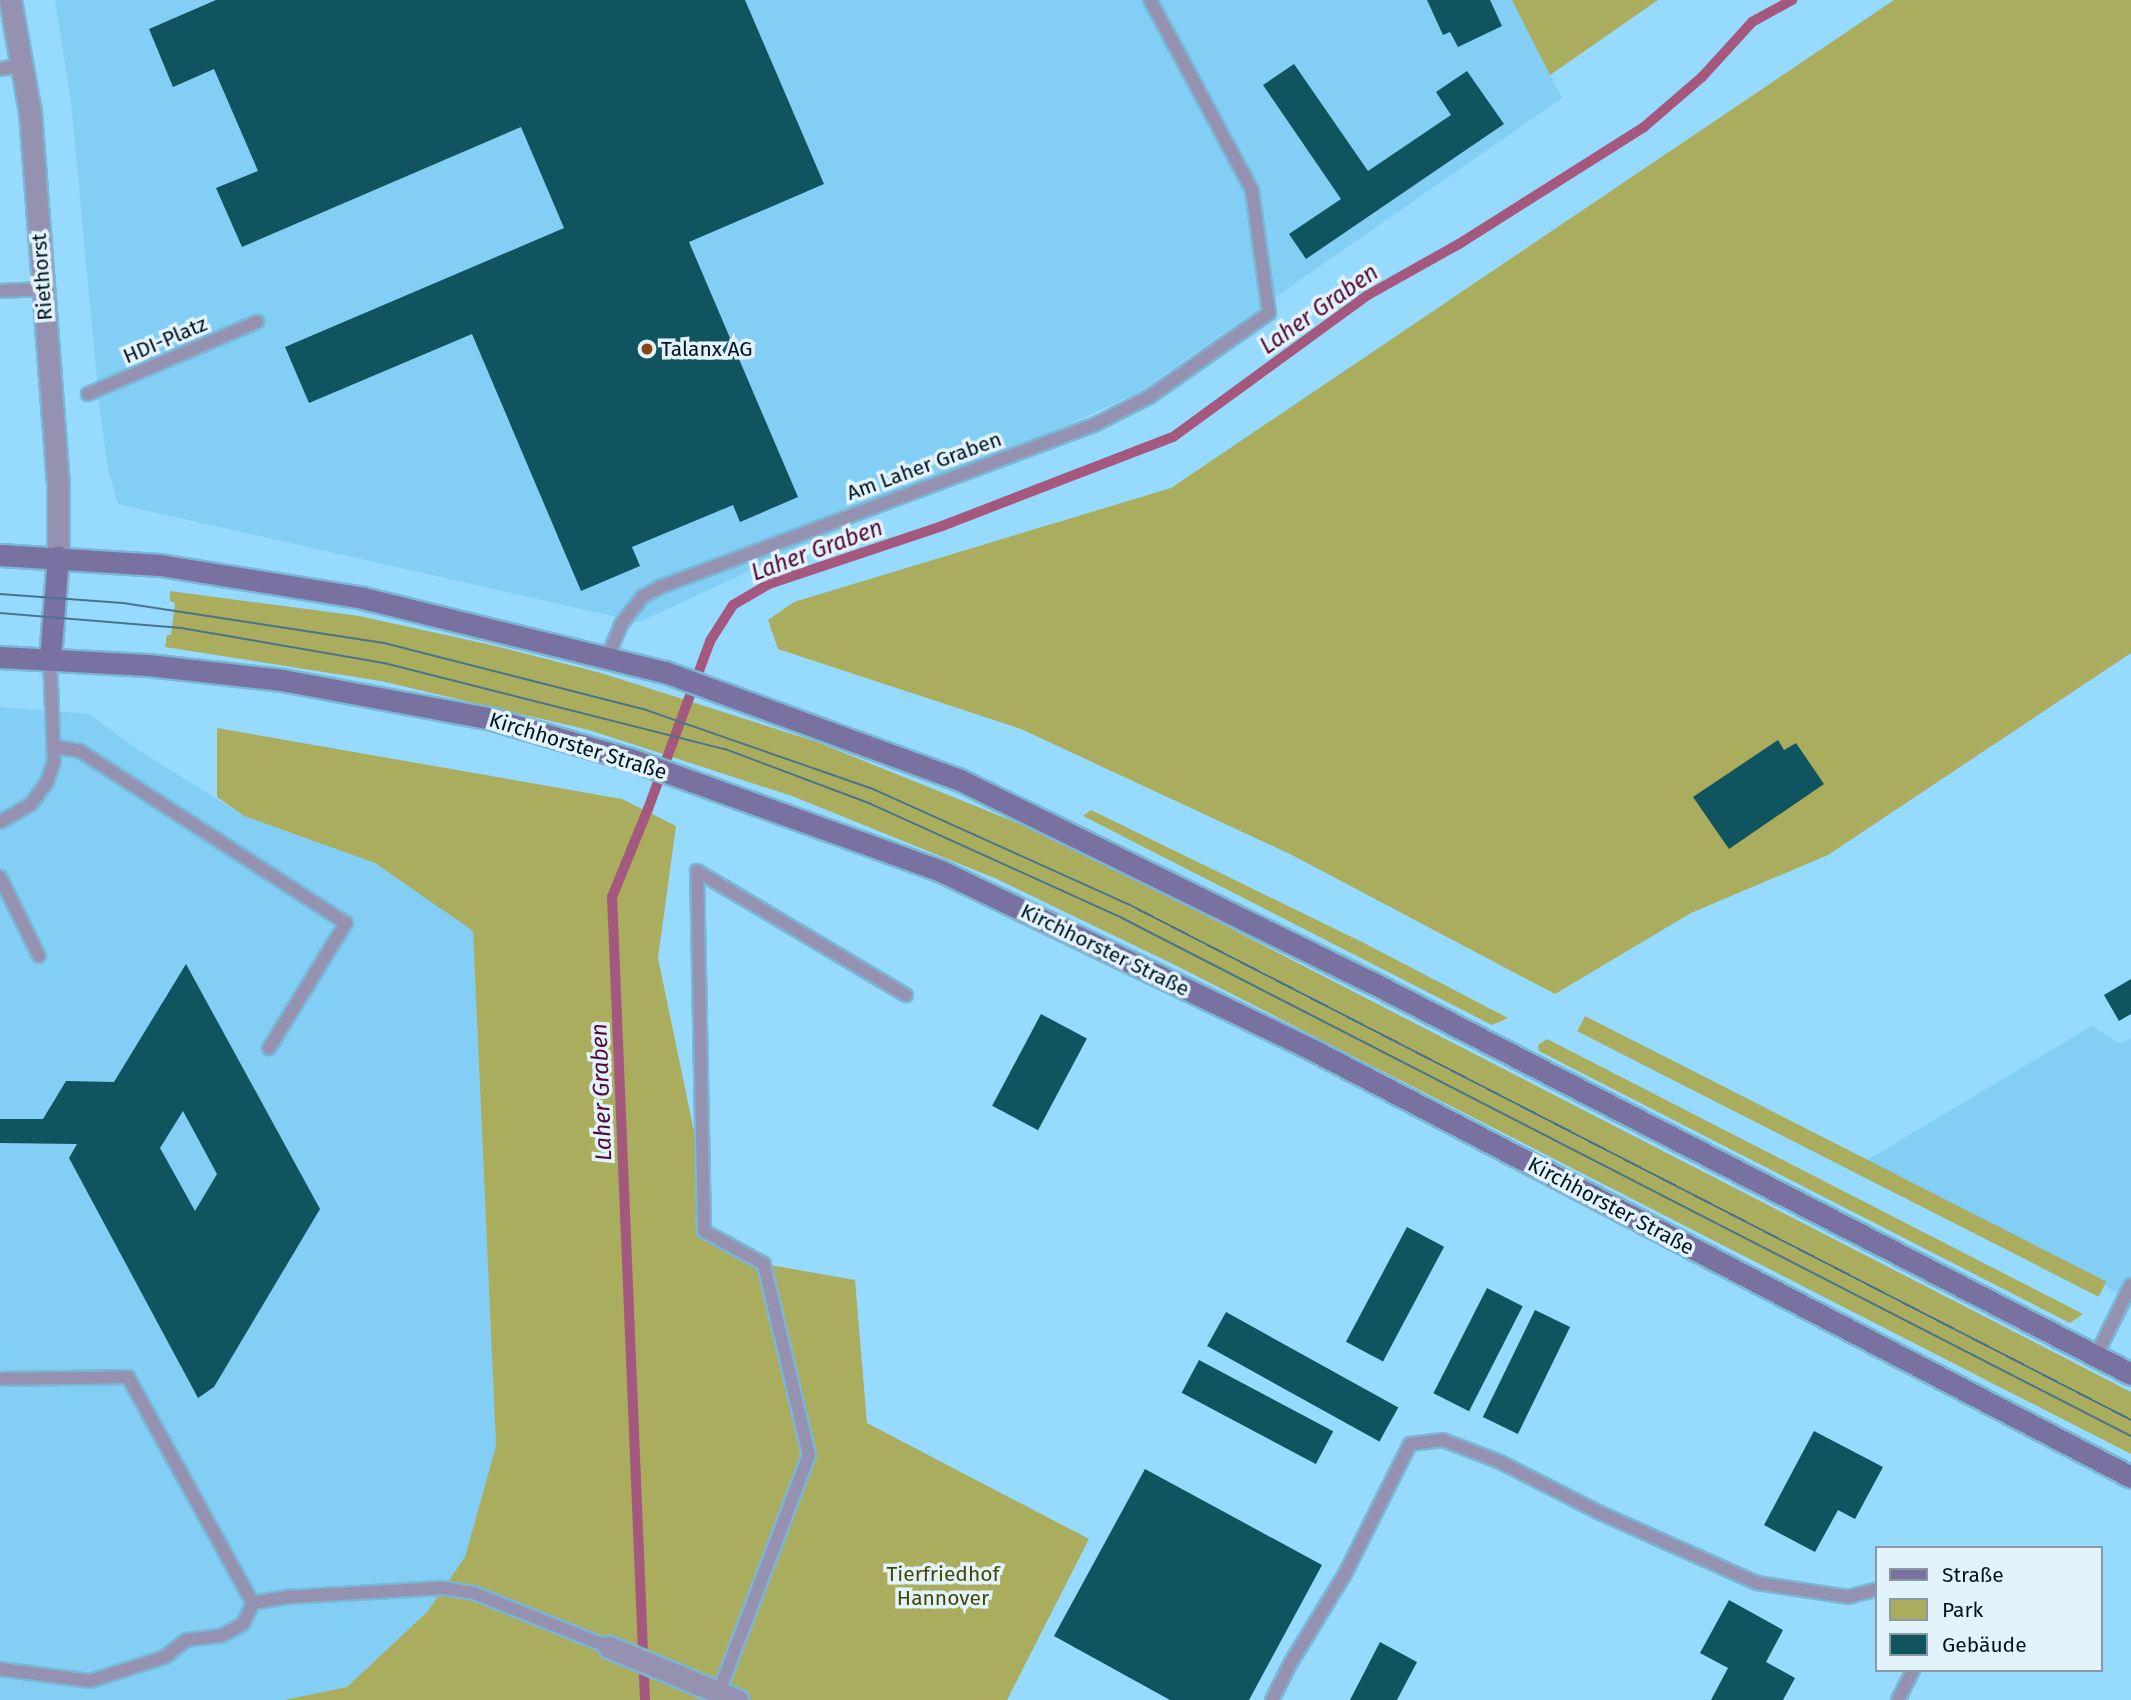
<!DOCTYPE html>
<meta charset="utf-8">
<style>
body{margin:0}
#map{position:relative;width:2131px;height:1700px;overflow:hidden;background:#96dafd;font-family:"Fira Sans",sans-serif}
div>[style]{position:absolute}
.built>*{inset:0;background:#82cef4}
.green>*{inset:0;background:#a9ad5d;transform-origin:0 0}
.stream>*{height:10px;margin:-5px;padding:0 5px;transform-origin:5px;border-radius:5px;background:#a5587d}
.building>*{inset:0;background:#10545f;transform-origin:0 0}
.roads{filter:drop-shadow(2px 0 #7bb6d5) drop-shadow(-2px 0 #7bb6d5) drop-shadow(0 2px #7bb6d5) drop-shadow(0 -2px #7bb6d5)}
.lane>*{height:12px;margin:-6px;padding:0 6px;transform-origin:6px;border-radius:6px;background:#9591b1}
.street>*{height:21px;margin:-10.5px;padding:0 10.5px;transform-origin:10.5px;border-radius:10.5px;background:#9591b1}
.secondary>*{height:21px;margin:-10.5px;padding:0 10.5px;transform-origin:10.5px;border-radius:10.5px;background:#7972a1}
.tram>*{height:2px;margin:-1px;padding:0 1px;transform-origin:1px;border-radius:1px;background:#49748b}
.dots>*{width:19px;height:19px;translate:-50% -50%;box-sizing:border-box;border:4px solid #e3f3fc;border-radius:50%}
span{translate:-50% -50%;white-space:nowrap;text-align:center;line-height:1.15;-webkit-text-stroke:7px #e3f3fc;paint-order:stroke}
.street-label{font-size:21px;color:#00131f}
.poi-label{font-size:21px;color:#00131f}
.left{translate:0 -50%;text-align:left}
.park-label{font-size:21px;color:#454701}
.water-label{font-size:23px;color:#530b35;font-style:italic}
.legend{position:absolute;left:1875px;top:1546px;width:228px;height:126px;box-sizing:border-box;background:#e3f3fc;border:2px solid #8899a4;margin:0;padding:9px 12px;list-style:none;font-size:21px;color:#00131f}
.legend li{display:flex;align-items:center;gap:14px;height:35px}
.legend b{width:35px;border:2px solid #8899a4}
</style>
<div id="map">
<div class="built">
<i style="clip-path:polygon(55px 0,1512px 0,1562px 98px,1137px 393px,639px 622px,118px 504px,108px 469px,99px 402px,71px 101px)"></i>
<i style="clip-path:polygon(0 707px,89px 714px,135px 748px,244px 816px,375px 863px,473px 931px,496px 1446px,465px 1557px,427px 1612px,347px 1687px,284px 1700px,0 1700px)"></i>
<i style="clip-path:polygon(2092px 1026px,2120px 1044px,2131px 1038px,2131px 1299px,1864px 1162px)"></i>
</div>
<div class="green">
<i style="clip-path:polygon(1512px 0,1658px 0,1550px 75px)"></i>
<i style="clip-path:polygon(1894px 0,2131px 0,2131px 653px,1828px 855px,1691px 913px,1555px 994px,1290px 854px,1021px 729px,778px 649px,768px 620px,794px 602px,1171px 488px)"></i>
<i style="clip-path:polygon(170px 591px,359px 616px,491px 645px,601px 673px,817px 742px,1020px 824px,1191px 908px,2131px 1392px,2131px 1454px,1175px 965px,997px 879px,792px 796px,589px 730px,381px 681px,165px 647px,167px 635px,171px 635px,175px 603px,170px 601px)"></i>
<i style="clip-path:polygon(217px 728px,622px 799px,676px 826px,658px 958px,702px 1170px,704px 1231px,764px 1264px,855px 1280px,867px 1423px,1089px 1539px,1007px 1700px,284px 1700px,347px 1687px,427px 1612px,465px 1557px,496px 1446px,473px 931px,375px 863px,244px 816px,217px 797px)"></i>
<i style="clip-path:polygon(1091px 810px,1364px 943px,1508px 1018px,1492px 1025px,1083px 816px)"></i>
<i style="left:1585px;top:1016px;width:585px;height:17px;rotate:27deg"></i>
<i style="clip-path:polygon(1547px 1039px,2083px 1314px,2070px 1323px,1539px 1051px,1538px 1045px)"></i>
</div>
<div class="stream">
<i style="left:645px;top:1700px;width:804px;rotate:-92.35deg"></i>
<i style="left:612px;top:897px;width:95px;rotate:-67.8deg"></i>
<i style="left:648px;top:809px;width:179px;rotate:-69.7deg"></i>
<i style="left:710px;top:641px;width:43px;rotate:-57.4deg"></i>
<i style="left:733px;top:605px;width:42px;rotate:-30.3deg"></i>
<i style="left:769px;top:584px;width:182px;rotate:-18.5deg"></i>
<i style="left:942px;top:526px;width:248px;rotate:-21.1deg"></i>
<i style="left:1173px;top:437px;width:241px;rotate:-36.1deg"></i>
<i style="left:1368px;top:295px;width:104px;rotate:-29.3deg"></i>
<i style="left:1459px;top:244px;width:219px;rotate:-32.3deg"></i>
<i style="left:1644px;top:127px;width:77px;rotate:-40.8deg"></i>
<i style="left:1702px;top:77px;width:74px;rotate:-47.7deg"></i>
<i style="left:1752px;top:22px;width:46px;rotate:-28.8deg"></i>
</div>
<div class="building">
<i style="clip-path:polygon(216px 0,745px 0,824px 184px,689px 242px,798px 497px,740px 522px,733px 505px,632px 547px,640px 566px,581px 591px,472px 334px,309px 403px,285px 347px,564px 228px,521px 127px,242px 247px,216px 188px,258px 171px,214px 69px,173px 87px,149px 29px)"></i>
<i style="clip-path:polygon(1427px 0,1490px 0,1502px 26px,1458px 47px,1450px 32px,1443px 35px)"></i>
<i style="clip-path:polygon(1294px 64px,1368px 171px,1451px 115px,1436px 92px,1467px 71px,1504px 124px,1306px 259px,1289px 234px,1341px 199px,1263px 85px)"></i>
<i style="clip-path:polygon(1778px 740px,1784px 750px,1796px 743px,1824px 784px,1729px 849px,1693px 797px)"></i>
<i style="clip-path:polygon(evenodd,186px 964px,320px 1209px,214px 1387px,198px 1398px,69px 1158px,77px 1144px,0 1143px,0 1119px,43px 1119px,66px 1081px,114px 1082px,186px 964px,183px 1111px,217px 1174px,195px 1211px,160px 1148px,183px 1111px)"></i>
<i style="clip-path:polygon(2131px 979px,2131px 1014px,2119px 1021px,2104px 995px)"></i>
<i style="left:1041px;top:1014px;width:52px;height:104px;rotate:28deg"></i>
<i style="left:1407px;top:1227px;width:42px;height:130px;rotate:28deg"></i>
<i style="left:1487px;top:1288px;width:40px;height:118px;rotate:27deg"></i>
<i style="left:1535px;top:1310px;width:39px;height:119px;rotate:26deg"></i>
<i style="left:1226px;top:1312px;width:197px;height:39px;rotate:29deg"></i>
<i style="left:1199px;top:1360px;width:152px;height:37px;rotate:28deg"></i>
<i style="clip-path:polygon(1814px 1431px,1883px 1467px,1855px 1519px,1838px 1510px,1815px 1552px,1764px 1525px)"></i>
<i style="clip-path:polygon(1145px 1469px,1322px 1565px,1249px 1700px,1170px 1700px,1054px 1636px)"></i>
<i style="clip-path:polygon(1729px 1600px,1783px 1630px,1766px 1662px,1795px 1678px,1783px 1700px,1711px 1700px,1728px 1668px,1700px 1653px)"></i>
<i style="clip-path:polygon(1380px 1642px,1417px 1662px,1397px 1700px,1350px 1700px)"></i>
</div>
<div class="roads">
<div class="lane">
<i style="left:0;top:69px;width:23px;rotate:-10deg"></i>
<i style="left:0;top:291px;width:43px;rotate:-2.7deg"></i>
<i style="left:88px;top:394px;width:184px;rotate:-23.1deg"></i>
<i style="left:607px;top:658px;width:38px;rotate:-67deg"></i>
<i style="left:622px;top:623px;width:33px;rotate:-52deg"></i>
<i style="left:642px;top:597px;width:21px;rotate:-29deg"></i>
<i style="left:660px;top:587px;width:465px;rotate:-20.5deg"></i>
<i style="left:1096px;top:424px;width:59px;rotate:-27deg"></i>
<i style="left:1149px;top:397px;width:146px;rotate:-35deg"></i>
<i style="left:1269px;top:313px;width:124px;rotate:-97.9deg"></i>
<i style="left:1252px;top:190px;width:216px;rotate:-118.2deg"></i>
<i style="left:56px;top:747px;width:24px;rotate:9deg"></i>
<i style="left:80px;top:751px;width:317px;rotate:32.9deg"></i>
<i style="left:346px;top:923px;width:147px;rotate:121.6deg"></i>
<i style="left:0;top:822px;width:36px;rotate:-30deg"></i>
<i style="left:31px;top:804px;width:27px;rotate:-54deg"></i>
<i style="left:47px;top:782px;width:21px;rotate:-71deg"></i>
<i style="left:54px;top:762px;width:103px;rotate:-92.2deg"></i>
<i style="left:0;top:877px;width:88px;rotate:63.7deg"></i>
<i style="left:2096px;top:1356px;width:79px;rotate:-63.8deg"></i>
<i style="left:0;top:1379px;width:128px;rotate:-0.9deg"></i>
<i style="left:128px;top:1377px;width:258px;rotate:61.1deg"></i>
<i style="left:253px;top:1603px;width:36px;rotate:-10deg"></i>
<i style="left:288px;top:1597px;width:155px;rotate:-3.3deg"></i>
<i style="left:443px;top:1588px;width:31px;rotate:9deg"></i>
<i style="left:474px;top:1593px;width:145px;rotate:21.8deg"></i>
<i style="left:0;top:1669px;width:91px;rotate:7.6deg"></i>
<i style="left:90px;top:1681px;width:79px;rotate:-17.7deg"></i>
<i style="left:165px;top:1657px;width:27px;rotate:-39deg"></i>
<i style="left:186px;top:1640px;width:35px;rotate:-7deg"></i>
<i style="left:221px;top:1636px;width:25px;rotate:-29deg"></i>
<i style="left:243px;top:1624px;width:23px;rotate:-65deg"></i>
<i style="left:717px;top:1697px;width:259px;rotate:-69.2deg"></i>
<i style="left:809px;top:1455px;width:196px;rotate:-103.3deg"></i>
<i style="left:764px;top:1264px;width:68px;rotate:-151.2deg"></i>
<i style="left:704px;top:1231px;width:360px;rotate:-91.1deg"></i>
<i style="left:697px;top:871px;width:243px;rotate:30.7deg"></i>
<i style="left:1272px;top:1700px;width:40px;rotate:-63.4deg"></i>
<i style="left:1290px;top:1664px;width:105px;rotate:-58.6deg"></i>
<i style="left:1345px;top:1574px;width:145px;rotate:-63.4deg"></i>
<i style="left:1410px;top:1444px;width:33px;rotate:-7deg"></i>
<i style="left:1443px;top:1440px;width:61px;rotate:21.1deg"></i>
<i style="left:1500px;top:1462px;width:110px;rotate:27deg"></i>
<i style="left:1598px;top:1512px;width:174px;rotate:24.1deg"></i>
<i style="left:1757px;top:1583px;width:92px;rotate:8.7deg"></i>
<i style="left:1848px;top:1597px;width:30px;rotate:-15deg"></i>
<i style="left:1898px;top:1700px;width:34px;rotate:-63deg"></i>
</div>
<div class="street">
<i style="left:10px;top:0;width:114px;rotate:79.9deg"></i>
<i style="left:30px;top:112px;width:370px;rotate:85.7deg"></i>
<i style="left:58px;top:481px;width:75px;rotate:90deg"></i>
<i style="left:609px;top:1647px;width:139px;rotate:22.5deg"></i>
</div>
<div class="secondary">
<i style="left:0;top:555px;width:160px;rotate:3.6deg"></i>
<i style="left:160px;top:565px;width:206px;rotate:9.2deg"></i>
<i style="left:363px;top:598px;width:311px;rotate:13.8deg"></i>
<i style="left:665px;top:672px;width:312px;rotate:20.1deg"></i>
<i style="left:958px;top:779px;width:460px;rotate:26.2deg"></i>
<i style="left:1371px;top:982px;width:855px;rotate:27.28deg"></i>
<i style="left:0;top:657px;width:148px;rotate:3.1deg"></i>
<i style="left:148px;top:665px;width:135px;rotate:6.4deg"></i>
<i style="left:282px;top:680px;width:214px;rotate:10.5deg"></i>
<i style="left:492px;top:719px;width:144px;rotate:16.2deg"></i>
<i style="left:630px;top:759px;width:328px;rotate:19.8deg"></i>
<i style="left:939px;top:870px;width:413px;rotate:25.7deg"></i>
<i style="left:1311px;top:1049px;width:925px;rotate:27.56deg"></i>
<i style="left:50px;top:659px;width:103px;rotate:-85.6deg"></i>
</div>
</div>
<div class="tram">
<i style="left:0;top:594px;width:123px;rotate:4.2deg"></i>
<i style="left:123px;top:603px;width:264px;rotate:8.7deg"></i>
<i style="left:384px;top:643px;width:270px;rotate:14.3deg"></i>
<i style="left:646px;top:710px;width:240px;rotate:19.2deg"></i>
<i style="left:873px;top:789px;width:280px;rotate:24.3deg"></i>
<i style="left:1128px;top:904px;width:1128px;rotate:27.22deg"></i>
<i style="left:0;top:613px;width:182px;rotate:4.7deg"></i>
<i style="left:181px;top:628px;width:206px;rotate:9.8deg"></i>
<i style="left:384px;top:663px;width:352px;rotate:14.2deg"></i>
<i style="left:725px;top:749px;width:156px;rotate:20.6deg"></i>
<i style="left:871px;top:804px;width:276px;rotate:24.4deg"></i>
<i style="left:1122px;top:918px;width:1134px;rotate:27.18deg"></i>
</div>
<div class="dots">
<i style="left:647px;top:349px;background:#874415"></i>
</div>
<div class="street-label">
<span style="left:42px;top:277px;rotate:-94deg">Riethorst</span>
<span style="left:165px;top:340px;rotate:-23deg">HDI-Platz</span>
<span style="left:924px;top:466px;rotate:-20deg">Am Laher Graben</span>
<span style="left:578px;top:746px;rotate:17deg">Kirchhorster Straße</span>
<span style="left:1105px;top:950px;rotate:26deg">Kirchhorster Straße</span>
<span style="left:1611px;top:1206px;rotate:28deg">Kirchhorster Straße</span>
</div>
<div class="poi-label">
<span class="left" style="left:661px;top:349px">Talanx AG</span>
</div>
<div class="park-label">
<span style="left:943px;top:1586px">Tierfriedhof<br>Hannover</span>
</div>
<div class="water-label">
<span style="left:1319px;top:309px;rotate:-35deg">Laher Graben</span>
<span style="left:817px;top:550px;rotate:-20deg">Laher Graben</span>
<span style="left:601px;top:1092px;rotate:-92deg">Laher Graben</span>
</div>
<ul class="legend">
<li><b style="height:9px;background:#7972a1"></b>Straße</li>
<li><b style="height:19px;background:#a9ad5d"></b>Park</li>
<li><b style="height:19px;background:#10545f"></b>Gebäude</li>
</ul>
</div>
